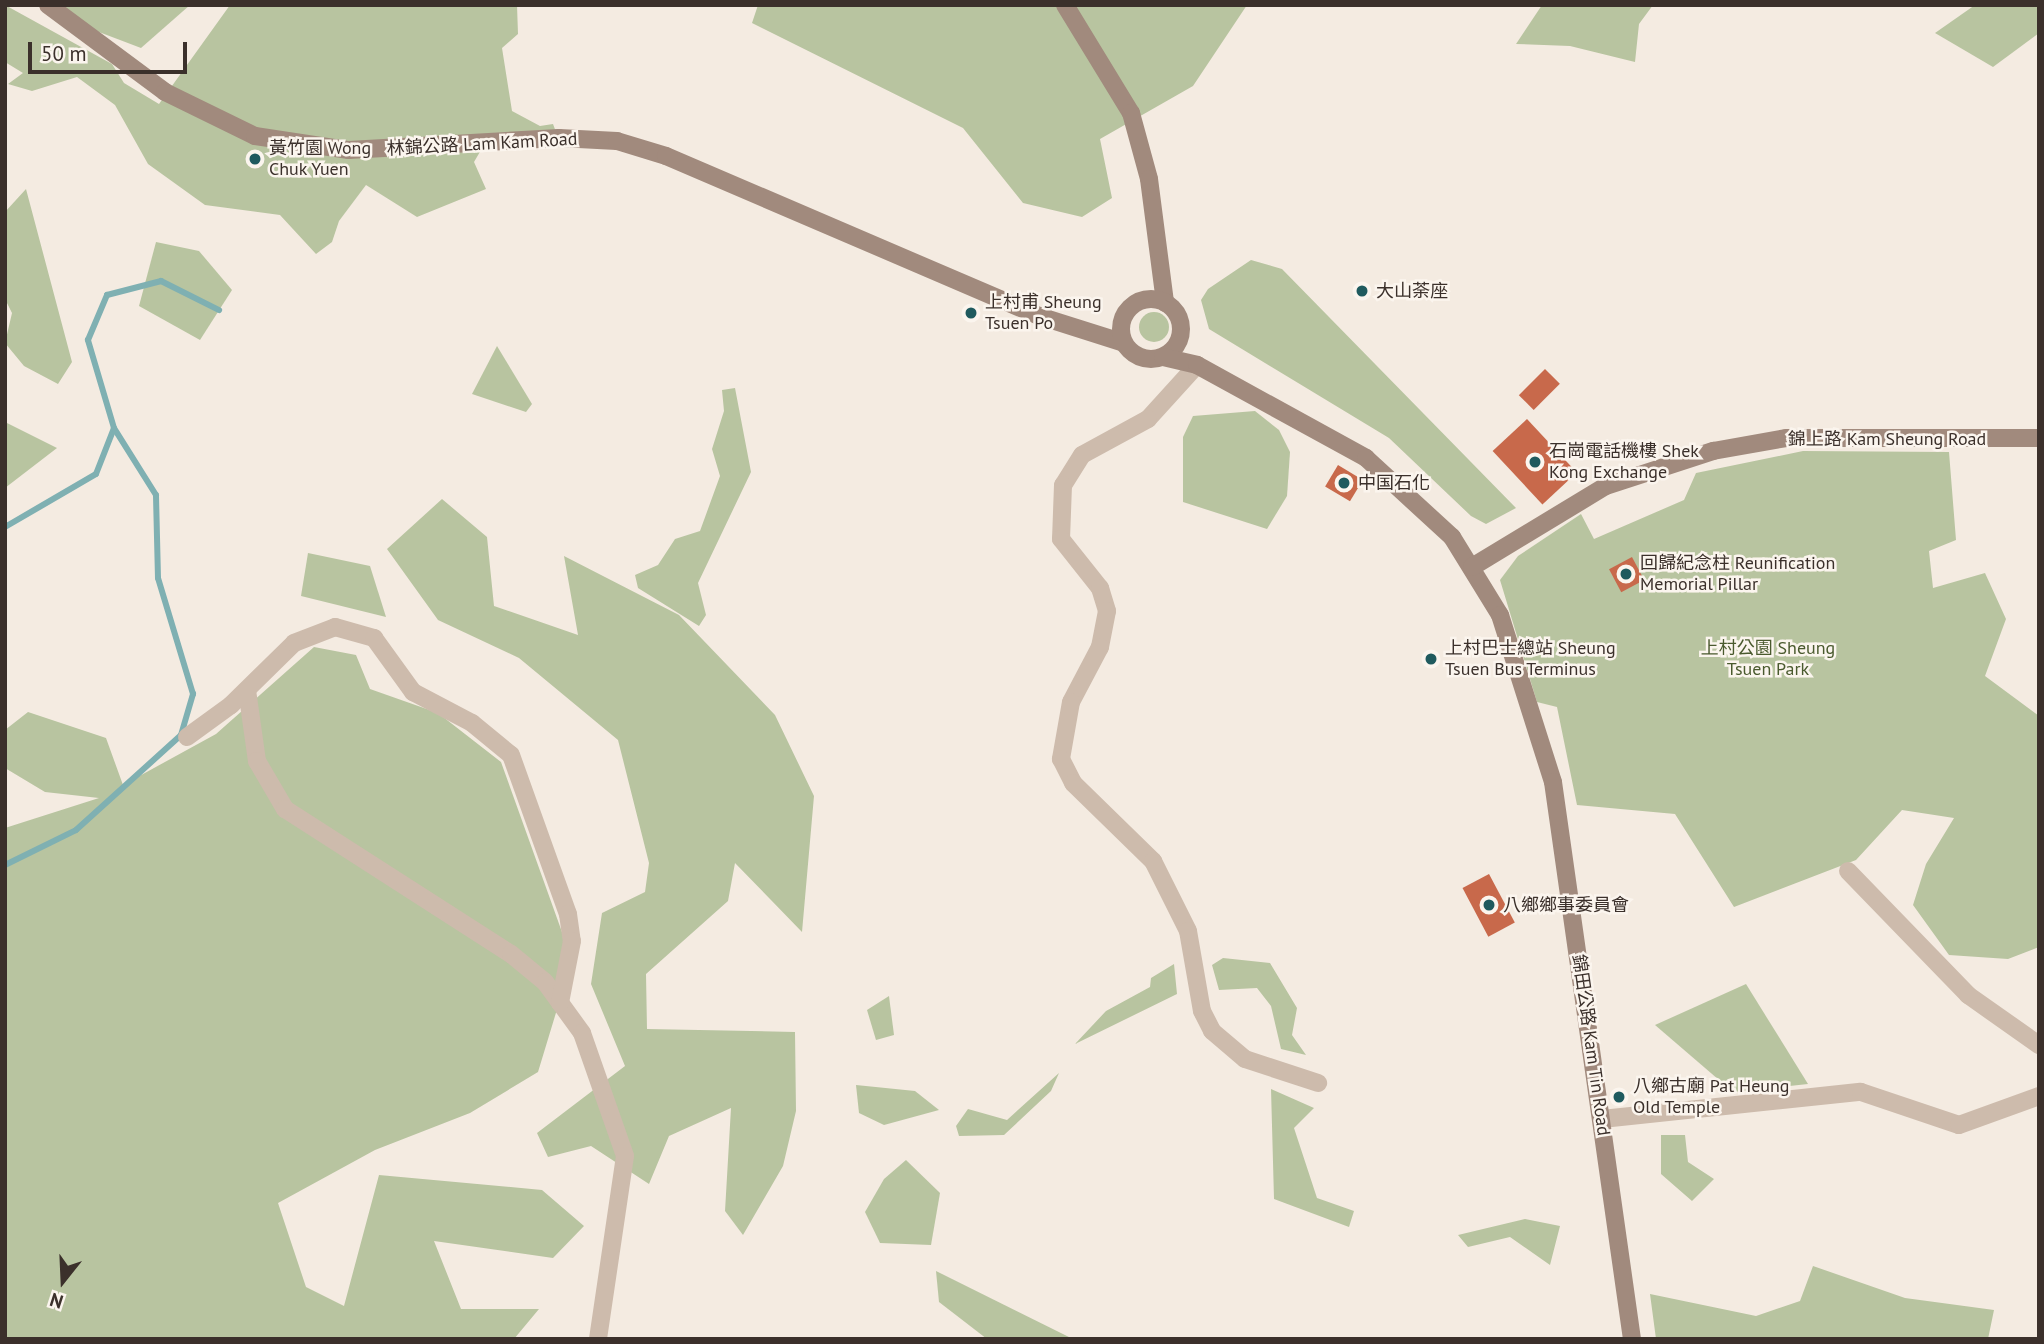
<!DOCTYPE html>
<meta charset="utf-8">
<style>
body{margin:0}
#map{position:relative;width:2044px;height:1344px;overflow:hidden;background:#f4ebe1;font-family:"PT Sans","Noto Sans TC",sans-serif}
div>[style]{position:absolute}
.green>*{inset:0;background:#b8c4a0}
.round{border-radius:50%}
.stream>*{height:6px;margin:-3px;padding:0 3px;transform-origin:3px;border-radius:3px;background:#7fb0b2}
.building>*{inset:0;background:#c8694b;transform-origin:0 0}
.minor>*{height:18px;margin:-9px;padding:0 9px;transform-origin:9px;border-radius:9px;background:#cdbbac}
.secondary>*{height:18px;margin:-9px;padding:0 9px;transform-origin:9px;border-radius:9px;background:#a18a7d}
.secondary>.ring{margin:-9px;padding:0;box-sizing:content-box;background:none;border:18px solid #a18a7d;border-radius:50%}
.dots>*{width:19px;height:19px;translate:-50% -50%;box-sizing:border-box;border:4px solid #fbf5ee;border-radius:50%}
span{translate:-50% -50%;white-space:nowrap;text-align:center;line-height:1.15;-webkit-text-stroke:5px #fbf5ee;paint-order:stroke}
.street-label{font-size:18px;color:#3b302b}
.poi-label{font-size:18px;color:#3b302b}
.left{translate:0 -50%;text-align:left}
.park-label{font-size:18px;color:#4a5a2e}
.frame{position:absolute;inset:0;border:7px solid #3b302b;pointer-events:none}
.north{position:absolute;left:28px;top:1246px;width:70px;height:70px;-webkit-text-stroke:5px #fbf5ee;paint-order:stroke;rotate:198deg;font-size:19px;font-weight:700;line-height:28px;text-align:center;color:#3b302b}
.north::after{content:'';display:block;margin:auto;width:24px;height:32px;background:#3b302b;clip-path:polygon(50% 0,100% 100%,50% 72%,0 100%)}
.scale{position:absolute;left:28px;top:42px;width:159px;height:32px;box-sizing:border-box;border:4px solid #3b302b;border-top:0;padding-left:9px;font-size:21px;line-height:24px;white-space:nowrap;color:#3b302b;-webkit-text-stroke:5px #fbf5ee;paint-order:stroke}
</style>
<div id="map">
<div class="green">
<i style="clip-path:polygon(5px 5px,112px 64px,124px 83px,159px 104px,230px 5px,517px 5px,518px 34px,502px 48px,512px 111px,540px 126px,553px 124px,556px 132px,491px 133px,474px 162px,486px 189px,417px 217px,366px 185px,339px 221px,332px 242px,316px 254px,280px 215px,205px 205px,148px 164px,115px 105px,77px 77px,32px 91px,8px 84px,23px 73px,5px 62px)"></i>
<i style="clip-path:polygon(43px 5px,190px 5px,141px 48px,49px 13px)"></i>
<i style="clip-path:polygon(758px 5px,1247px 5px,1193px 86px,1100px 139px,1112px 198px,1082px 217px,1023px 203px,963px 128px,752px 23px)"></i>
<i style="clip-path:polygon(1542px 5px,1653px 5px,1639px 24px,1635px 62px,1570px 46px,1516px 44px)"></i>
<i style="clip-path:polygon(1975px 5px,2039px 5px,2039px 33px,1993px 67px,1935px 33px)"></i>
<i style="clip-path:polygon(26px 189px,72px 362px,58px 384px,24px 366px,5px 343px,12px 313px,5px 299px,5px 212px)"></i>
<i style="clip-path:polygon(156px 242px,199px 251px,232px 290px,200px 340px,139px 306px)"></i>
<i style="clip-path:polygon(1251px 260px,1282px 269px,1516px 508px,1486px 524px,1471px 516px,1389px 438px,1209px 329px,1201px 300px,1208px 289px)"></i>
<i class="round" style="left:1139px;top:312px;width:30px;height:30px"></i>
<i style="clip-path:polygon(497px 346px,532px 404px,526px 412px,472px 394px)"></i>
<i style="clip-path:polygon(735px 388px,751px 472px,698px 583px,706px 615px,699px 626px,638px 588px,635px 575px,658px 565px,675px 539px,700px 531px,720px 476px,712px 449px,724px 411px,722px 390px)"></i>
<i style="clip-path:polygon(1255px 411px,1279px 430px,1290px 452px,1287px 496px,1267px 529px,1183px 502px,1183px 437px,1193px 416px)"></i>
<i style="clip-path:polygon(5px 422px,57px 448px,5px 488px)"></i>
<i style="clip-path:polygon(1803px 451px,1949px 452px,1956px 540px,1929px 551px,1933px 588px,1985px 573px,2006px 619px,1985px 676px,2039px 716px,2039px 947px,2008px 959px,1949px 955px,1913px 905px,1926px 864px,1954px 818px,1902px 810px,1856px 860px,1734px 907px,1675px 814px,1577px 805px,1557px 707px,1537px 702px,1500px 580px,1518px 556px,1581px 514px,1594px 539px,1684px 500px,1696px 473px)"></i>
<i style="clip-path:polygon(442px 499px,487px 537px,494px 606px,578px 635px,564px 556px,679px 615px,775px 715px,814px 796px,802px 932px,735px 863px,728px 901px,646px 974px,647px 1029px,795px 1032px,796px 1111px,783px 1166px,743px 1235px,725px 1211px,731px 1108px,669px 1136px,649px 1184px,591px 1146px,548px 1157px,537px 1133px,625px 1066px,591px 984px,602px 913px,645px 892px,649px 863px,618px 740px,519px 658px,438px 620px,387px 549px)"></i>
<i style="clip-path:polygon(308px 553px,370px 566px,386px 617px,301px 596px)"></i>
<i style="clip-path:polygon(314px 647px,356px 655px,370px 689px,438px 713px,501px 762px,572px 960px,538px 1072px,470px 1113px,375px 1150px,278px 1203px,306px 1287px,344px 1306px,379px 1175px,542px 1190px,584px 1226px,553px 1258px,434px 1241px,461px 1309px,539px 1309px,514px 1339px,5px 1339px,5px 828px,99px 798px,45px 792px,5px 768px,5px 730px,28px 712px,106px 738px,123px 785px,216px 734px)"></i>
<i style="clip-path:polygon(1223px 958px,1270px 963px,1297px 1008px,1292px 1035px,1306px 1055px,1281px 1049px,1271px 1006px,1257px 988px,1219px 990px,1212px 965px)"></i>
<i style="clip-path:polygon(1174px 964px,1177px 994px,1075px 1044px,1106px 1011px,1150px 987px,1151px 978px)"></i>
<i style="clip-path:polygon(1746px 984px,1808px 1084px,1733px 1092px,1655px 1025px)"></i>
<i style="clip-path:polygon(889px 996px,894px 1035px,876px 1040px,867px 1010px)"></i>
<i style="clip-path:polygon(1059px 1073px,1051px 1091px,1004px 1135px,959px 1136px,956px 1126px,968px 1109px,1007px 1120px)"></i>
<i style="clip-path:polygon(856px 1085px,915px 1091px,939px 1110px,884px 1125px,859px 1113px)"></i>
<i style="clip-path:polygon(1271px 1089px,1314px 1108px,1294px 1128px,1317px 1198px,1354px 1211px,1349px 1227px,1274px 1199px)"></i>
<i style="clip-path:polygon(1661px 1135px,1685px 1135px,1688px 1162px,1714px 1179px,1692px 1201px,1661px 1174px)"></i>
<i style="clip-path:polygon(906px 1160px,940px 1193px,931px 1245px,880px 1243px,865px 1212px,884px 1179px)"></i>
<i style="clip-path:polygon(1525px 1219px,1560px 1226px,1550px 1265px,1510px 1237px,1468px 1247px,1458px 1235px)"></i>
<i style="clip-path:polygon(1813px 1266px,1905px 1298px,1994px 1310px,1988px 1339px,1656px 1339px,1650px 1294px,1756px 1316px,1800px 1301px)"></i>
<i style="clip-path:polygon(936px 1271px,1073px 1339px,987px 1339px,939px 1302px)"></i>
</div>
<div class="stream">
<i style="left:5px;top:527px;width:105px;rotate:-30.2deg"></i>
<i style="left:96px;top:474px;width:49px;rotate:-68.6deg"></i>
<i style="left:5px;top:865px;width:79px;rotate:-26.2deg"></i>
<i style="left:76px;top:830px;width:142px;rotate:-42.1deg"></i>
<i style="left:181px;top:735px;width:43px;rotate:-73.7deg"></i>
<i style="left:193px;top:694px;width:121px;rotate:-106.8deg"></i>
<i style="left:158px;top:578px;width:83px;rotate:-91.4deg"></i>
<i style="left:156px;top:495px;width:79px;rotate:-122.1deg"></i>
<i style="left:114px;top:428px;width:92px;rotate:-106.5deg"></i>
<i style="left:88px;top:340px;width:49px;rotate:-67.1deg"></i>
<i style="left:107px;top:295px;width:56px;rotate:-14.5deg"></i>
<i style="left:161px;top:281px;width:65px;rotate:26.6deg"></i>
</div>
<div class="building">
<i style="left:1545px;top:369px;width:21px;height:37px;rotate:45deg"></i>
<i style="left:1527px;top:419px;width:73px;height:47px;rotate:47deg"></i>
<i style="left:1338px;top:465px;width:29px;height:25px;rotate:31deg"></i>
<i style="left:1632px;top:557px;width:26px;height:26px;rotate:62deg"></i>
<i style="left:1489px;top:874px;width:55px;height:30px;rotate:62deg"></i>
</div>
<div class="minor">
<i style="left:1197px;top:365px;width:73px;rotate:132.2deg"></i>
<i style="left:1148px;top:419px;width:75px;rotate:151.4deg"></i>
<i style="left:1082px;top:455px;width:36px;rotate:122deg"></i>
<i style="left:1063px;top:485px;width:54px;rotate:92.1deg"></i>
<i style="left:1061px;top:539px;width:63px;rotate:51.5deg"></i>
<i style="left:1100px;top:588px;width:24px;rotate:73deg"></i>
<i style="left:1107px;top:611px;width:37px;rotate:101deg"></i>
<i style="left:1100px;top:647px;width:62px;rotate:117.8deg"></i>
<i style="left:1071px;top:702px;width:58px;rotate:100deg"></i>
<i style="left:1061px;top:759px;width:27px;rotate:63deg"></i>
<i style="left:1073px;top:783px;width:112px;rotate:44.3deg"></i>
<i style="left:1153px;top:861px;width:78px;rotate:63.4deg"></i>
<i style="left:1188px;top:931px;width:81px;rotate:80.1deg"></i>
<i style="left:1202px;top:1011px;width:22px;rotate:63deg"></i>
<i style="left:1212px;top:1031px;width:43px;rotate:40.3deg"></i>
<i style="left:1245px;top:1059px;width:77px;rotate:18.2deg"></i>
<i style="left:247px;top:690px;width:72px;rotate:82deg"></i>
<i style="left:257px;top:761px;width:56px;rotate:59.7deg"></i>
<i style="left:285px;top:809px;width:269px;rotate:32.7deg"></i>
<i style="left:511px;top:954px;width:44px;rotate:39.5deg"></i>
<i style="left:545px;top:982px;width:63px;rotate:54deg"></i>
<i style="left:582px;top:1033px;width:130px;rotate:70.7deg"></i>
<i style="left:625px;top:1156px;width:185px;rotate:98.4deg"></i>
<i style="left:187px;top:737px;width:54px;rotate:-36deg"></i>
<i style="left:231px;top:705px;width:88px;rotate:-44.5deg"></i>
<i style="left:294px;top:643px;width:44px;rotate:-21.3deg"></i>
<i style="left:335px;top:627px;width:41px;rotate:15.8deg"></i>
<i style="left:374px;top:638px;width:67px;rotate:54.2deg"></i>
<i style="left:413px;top:692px;width:67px;rotate:27.7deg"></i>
<i style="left:472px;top:723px;width:50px;rotate:39.4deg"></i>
<i style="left:511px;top:755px;width:169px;rotate:70.3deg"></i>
<i style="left:568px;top:914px;width:27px;rotate:82deg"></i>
<i style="left:572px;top:941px;width:63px;rotate:101deg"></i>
<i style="left:1848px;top:871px;width:173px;rotate:45.9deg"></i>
<i style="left:1968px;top:995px;width:87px;rotate:35.2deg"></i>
<i style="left:1602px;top:1119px;width:260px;rotate:-6deg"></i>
<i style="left:1861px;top:1092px;width:103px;rotate:18.6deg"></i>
<i style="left:1959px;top:1125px;width:85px;rotate:-19.9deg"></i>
</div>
<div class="secondary">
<i style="left:48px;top:5px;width:146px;rotate:36.6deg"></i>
<i style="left:165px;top:92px;width:100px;rotate:26.1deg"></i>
<i style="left:255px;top:136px;width:95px;rotate:8.5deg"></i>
<i style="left:349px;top:150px;width:210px;rotate:-3.3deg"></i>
<i style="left:559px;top:138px;width:58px;rotate:3deg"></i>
<i style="left:617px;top:141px;width:51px;rotate:17deg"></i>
<i style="left:666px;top:156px;width:406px;rotate:23.2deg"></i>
<i style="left:1039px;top:316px;width:89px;rotate:17.6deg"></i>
<i style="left:1065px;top:5px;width:127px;rotate:58.6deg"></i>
<i style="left:1131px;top:113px;width:68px;rotate:74.7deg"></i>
<i style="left:1149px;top:179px;width:125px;rotate:82.6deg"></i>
<i class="ring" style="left:1121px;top:299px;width:42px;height:42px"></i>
<i style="left:1163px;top:357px;width:35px;rotate:13deg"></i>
<i style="left:1197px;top:365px;width:193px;rotate:28.8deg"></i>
<i style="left:1366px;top:458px;width:117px;rotate:42.6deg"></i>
<i style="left:1452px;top:537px;width:92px;rotate:58.4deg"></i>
<i style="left:1500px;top:615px;width:175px;rotate:72.4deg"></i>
<i style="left:1553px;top:782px;width:563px;rotate:81.93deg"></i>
<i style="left:1472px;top:567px;width:157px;rotate:-31.2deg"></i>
<i style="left:1606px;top:486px;width:113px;rotate:-18.1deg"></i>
<i style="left:1713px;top:451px;width:74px;rotate:-10.1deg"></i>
<i style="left:1786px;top:438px;width:253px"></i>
</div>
<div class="dots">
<i style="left:255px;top:159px;background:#1f5a5e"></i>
<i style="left:1362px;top:291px;background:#1f5a5e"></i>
<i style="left:971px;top:313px;background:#1f5a5e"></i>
<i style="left:1535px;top:462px;background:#1f5a5e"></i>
<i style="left:1344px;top:483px;background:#1f5a5e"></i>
<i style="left:1626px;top:574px;background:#1f5a5e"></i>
<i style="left:1431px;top:659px;background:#1f5a5e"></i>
<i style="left:1489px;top:905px;background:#1f5a5e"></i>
<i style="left:1619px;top:1097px;background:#1f5a5e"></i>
</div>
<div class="street-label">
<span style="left:482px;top:144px;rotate:-3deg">林錦公路 Lam Kam Road</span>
<span style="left:1887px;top:439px">錦上路 Kam Sheung Road</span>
<span style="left:1591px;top:1045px;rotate:82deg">錦田公路 Kam Tin Road</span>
</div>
<div class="poi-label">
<span class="left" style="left:269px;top:159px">黃竹園 Wong<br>Chuk Yuen</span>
<span class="left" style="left:1376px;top:291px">大山荼座</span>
<span class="left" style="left:985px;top:313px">上村甫 Sheung<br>Tsuen Po</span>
<span class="left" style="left:1549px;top:462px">石崗電話機樓 Shek<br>Kong Exchange</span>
<span class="left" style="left:1358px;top:483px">中国石化</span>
<span class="left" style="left:1640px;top:574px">回歸紀念柱 Reunification<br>Memorial Pillar</span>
<span class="left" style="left:1445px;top:659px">上村巴士總站 Sheung<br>Tsuen Bus Terminus</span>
<span class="left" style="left:1503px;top:905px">八鄉鄉事委員會</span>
<span class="left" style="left:1633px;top:1097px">八鄉古廟 Pat Heung<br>Old Temple</span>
</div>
<div class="park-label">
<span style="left:1768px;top:659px">上村公園 Sheung<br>Tsuen Park</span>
</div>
<div class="frame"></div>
<div class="north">N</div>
<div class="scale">50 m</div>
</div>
